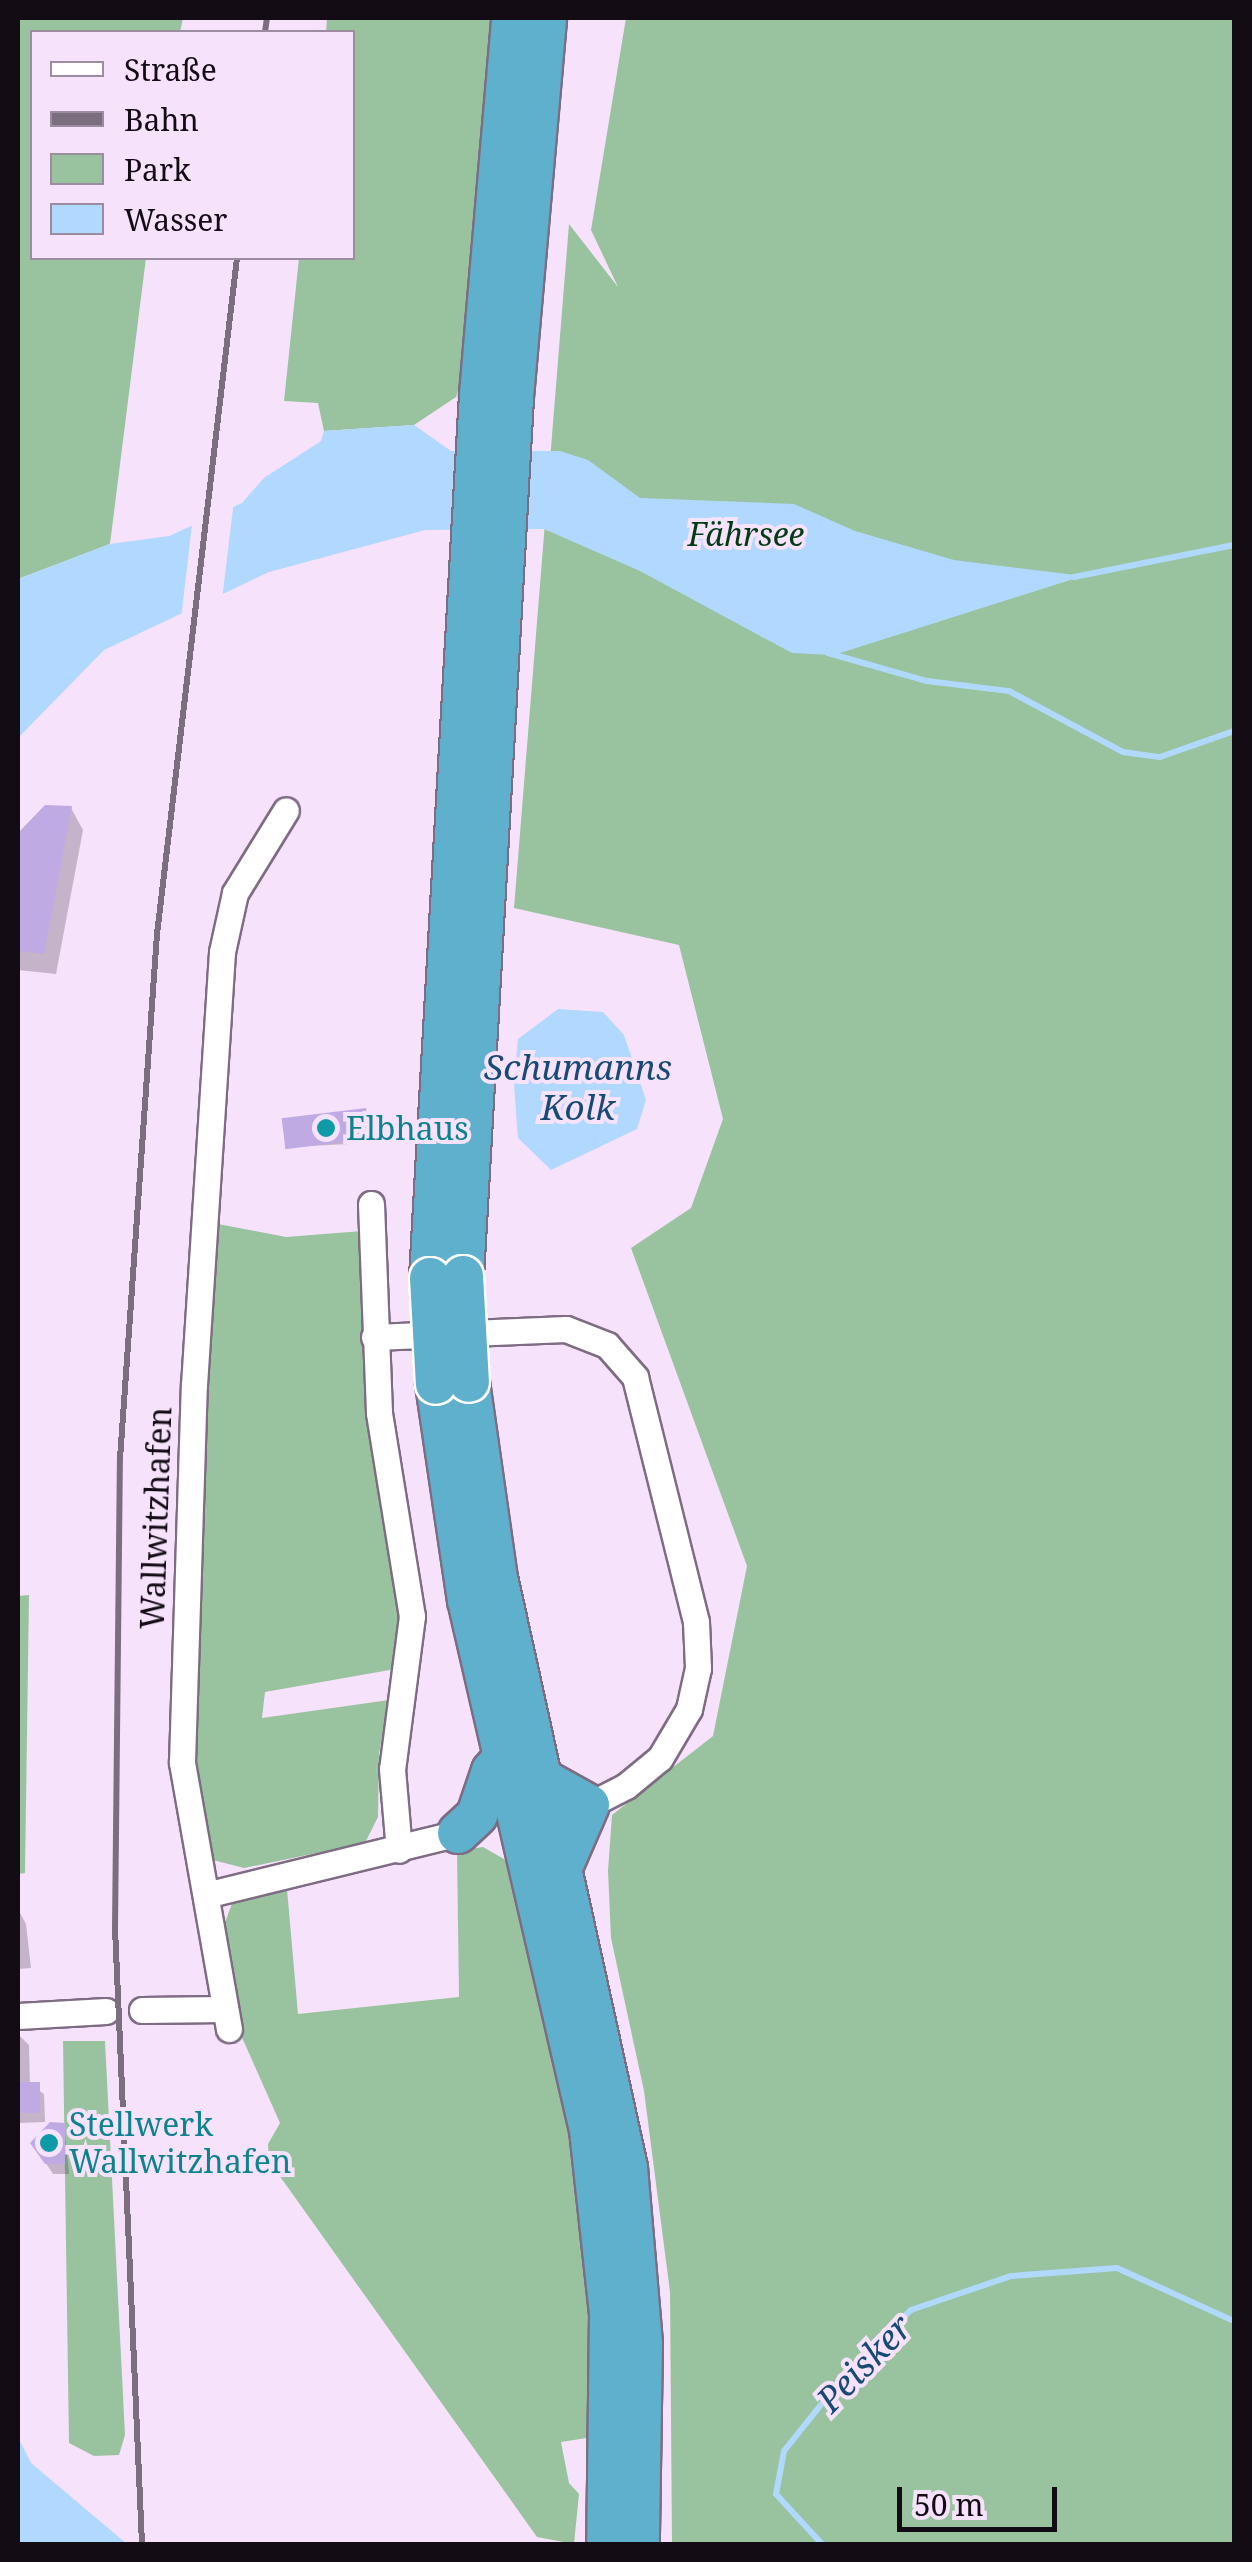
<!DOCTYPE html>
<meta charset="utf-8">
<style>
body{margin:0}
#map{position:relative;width:1252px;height:2562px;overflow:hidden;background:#f7e2fc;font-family:"Noto Serif",serif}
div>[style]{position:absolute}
.green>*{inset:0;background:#99c39f}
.water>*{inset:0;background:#b1d8fe}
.pier>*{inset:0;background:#f7e2fc}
.shadow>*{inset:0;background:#0003}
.stream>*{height:6px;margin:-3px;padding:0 3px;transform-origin:3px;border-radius:3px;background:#b1d8fe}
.building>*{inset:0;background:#c0aae3;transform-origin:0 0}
.roads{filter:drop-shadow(2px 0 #7e6c83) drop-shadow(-2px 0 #7e6c83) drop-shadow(0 2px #7e6c83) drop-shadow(0 -2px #7e6c83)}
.minor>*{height:25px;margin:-12.5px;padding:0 12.5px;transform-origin:12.5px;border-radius:12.5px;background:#fff}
.trunk>*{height:40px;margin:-20px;padding:0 20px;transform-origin:20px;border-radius:20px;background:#5fb0cc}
.rail>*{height:6px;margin:-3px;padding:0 3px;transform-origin:3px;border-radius:3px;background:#7b6e7f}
.bridges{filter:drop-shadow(2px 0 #fff) drop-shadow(-2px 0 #fff) drop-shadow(0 2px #fff) drop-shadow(0 -2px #fff)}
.trunk-bridge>*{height:40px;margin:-20px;padding:0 20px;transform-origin:20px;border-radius:20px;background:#5fb0cc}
.dots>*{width:28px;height:28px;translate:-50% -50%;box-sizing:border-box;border:5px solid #f7e2fc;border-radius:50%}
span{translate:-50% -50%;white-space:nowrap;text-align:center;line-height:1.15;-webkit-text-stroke:8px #f7e2fc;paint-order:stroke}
.park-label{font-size:32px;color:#003c13;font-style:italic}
.culture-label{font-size:32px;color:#0d838f}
.left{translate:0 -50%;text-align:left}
.street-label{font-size:32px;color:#130c15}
.water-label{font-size:35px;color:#174a75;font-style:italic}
.frame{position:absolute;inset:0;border:20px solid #130c15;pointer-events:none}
.legend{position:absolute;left:30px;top:30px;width:325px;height:230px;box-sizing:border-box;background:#f7e2fc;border:2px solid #9c8ca0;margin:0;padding:12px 18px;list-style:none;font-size:30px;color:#130c15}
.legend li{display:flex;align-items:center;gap:20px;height:50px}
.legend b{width:50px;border:2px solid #9c8ca0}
.scale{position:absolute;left:897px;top:2487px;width:160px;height:45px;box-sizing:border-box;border:5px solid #130c15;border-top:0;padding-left:12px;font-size:30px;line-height:35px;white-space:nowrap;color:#130c15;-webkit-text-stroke:8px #f7e2fc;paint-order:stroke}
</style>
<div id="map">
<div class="green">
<i style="clip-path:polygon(18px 18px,183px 18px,180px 32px,32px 32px,32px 258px,146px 258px,110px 544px,18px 579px)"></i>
<i style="clip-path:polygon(327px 18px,496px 18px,462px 378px,456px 397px,414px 425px,324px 431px,318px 403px,284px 401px,299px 258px,352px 258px,352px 32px,326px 32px)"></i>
<i style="clip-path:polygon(626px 18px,1234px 18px,1234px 2544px,672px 2544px,670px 2292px,644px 2091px,611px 1938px,608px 1871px,612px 1815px,713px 1736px,747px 1566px,631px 1248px,691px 1208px,723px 1119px,679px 945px,514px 908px,569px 224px,618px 287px,591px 230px)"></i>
<i style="clip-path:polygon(213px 1223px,286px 1237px,362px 1231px,365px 1412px,404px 1618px,401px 1668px,265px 1692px,262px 1718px,389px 1700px,379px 1754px,378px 1817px,365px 1843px,244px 1868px,213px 1860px,190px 1720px)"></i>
<i style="clip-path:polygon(29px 1595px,25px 1873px,18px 1874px,18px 1596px)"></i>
<i style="clip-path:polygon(483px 1847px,511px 1863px,574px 2152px,587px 2254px,593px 2437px,561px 2442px,569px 2483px,579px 2494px,574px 2544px,537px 2537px,269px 2161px,268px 2144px,280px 2123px,240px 2033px,223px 1928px,234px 1898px,287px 1889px,298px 2014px,459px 1997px,457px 1851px)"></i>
<i style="clip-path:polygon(63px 2041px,105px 2041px,125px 2435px,119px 2455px,94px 2456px,69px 2443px)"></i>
</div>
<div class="water">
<i style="clip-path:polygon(414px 425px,451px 451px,560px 451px,588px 460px,640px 498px,794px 504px,855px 531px,954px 560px,1083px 576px,834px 655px,792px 653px,640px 571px,544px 529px,425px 530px,269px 572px,104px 650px,18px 738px,18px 579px,110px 544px,169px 536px,242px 503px,264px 478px,321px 441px,324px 431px)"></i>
<i style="clip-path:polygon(558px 1009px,603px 1012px,624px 1035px,646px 1100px,637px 1129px,551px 1170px,518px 1138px,514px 1084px,518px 1039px)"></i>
<i style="clip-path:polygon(18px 2437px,31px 2463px,127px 2544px,18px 2544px)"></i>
</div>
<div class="pier">
<i style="clip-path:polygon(234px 500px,222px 600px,181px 619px,193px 516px)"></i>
</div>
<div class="shadow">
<i style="clip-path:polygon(46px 807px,71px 808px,83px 830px,56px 974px,18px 970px,18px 837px)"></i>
<i style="clip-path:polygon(365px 1110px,370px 1143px,288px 1147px)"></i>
<i style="clip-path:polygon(18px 1909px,26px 1924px,31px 1968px,18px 1969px)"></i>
<i style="clip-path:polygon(18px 2034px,29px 2045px,30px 2084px,44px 2094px,45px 2122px,18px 2123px)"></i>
<i style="clip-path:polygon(64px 2125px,69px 2174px,53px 2174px,39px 2153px)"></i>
</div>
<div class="stream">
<i style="left:1074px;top:577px;width:163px;rotate:-11.3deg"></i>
<i style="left:828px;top:653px;width:103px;rotate:15.8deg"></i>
<i style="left:927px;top:681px;width:83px;rotate:7deg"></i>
<i style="left:1009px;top:691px;width:129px;rotate:28.2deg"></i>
<i style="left:1123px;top:752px;width:37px;rotate:8deg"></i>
<i style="left:1160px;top:757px;width:78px;rotate:-19.4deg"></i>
<i style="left:822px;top:2544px;width:68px;rotate:-132.6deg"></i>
<i style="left:776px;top:2494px;width:44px;rotate:-79.5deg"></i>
<i style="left:784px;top:2451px;width:101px;rotate:-51.4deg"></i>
<i style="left:847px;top:2372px;width:89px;rotate:-44.1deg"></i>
<i style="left:911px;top:2310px;width:106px;rotate:-18.8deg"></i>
<i style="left:1011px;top:2276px;width:106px;rotate:-4.3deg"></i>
<i style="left:1117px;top:2268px;width:128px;rotate:24.4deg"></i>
</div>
<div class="building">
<i style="clip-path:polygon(45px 805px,72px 806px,44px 954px,18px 951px,18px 833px)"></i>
<i style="left:366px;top:1108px;width:31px;height:85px;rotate:83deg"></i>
<i style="left:18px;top:2082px;width:22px;height:31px"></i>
<i style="clip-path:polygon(50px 2122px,65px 2123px,65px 2164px,45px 2164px,30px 2143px)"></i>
</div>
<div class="roads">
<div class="minor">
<i style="left:371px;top:1204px;width:209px;rotate:87.8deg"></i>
<i style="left:379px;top:1413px;width:206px;rotate:80.8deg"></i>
<i style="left:412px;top:1616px;width:154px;rotate:97.4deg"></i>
<i style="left:392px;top:1769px;width:81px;rotate:85.1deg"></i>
<i style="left:374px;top:1337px;width:192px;rotate:-2.4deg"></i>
<i style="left:566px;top:1329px;width:44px;rotate:21.3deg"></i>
<i style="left:607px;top:1345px;width:43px;rotate:48.8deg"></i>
<i style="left:635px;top:1377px;width:252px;rotate:76deg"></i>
<i style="left:696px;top:1622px;width:46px;rotate:87.5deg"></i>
<i style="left:698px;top:1668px;width:42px;rotate:102.4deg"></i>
<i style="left:689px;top:1709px;width:57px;rotate:120.6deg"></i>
<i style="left:660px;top:1758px;width:44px;rotate:140.5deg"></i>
<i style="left:626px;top:1786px;width:42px;rotate:152.8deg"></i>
<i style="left:206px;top:1895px;width:260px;rotate:-13.8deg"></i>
<i style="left:142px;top:2010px;width:82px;rotate:-0.7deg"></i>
<i style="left:18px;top:2016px;width:88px;rotate:-3.3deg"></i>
<i style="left:229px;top:2029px;width:271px;rotate:-100deg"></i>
<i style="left:182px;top:1762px;width:377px;rotate:-88.2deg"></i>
<i style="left:194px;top:1385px;width:434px;rotate:-86.3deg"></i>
<i style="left:222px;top:952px;width:60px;rotate:-77.6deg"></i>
<i style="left:235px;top:893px;width:97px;rotate:-58.4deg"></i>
</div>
<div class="trunk">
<i style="left:463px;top:1276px;width:880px;rotate:-86.74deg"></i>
<i style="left:513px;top:397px;width:380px;rotate:-85deg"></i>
<i style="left:430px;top:1278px;width:885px;rotate:-86.76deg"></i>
<i style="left:480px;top:394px;width:377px;rotate:-85.1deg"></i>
<i style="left:469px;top:1382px;width:198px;rotate:81.9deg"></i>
<i style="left:497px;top:1578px;width:604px;rotate:77.57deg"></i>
<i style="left:627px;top:2168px;width:176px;rotate:85.1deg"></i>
<i style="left:642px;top:2343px;width:201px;rotate:90.9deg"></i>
<i style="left:436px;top:1384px;width:218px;rotate:81.6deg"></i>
<i style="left:468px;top:1600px;width:544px;rotate:77.04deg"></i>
<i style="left:590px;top:2130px;width:185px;rotate:83.8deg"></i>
<i style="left:610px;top:2314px;width:230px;rotate:90.7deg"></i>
<i style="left:544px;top:1780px;width:51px;rotate:29.1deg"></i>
<i style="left:589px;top:1805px;width:65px;rotate:113.4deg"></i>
<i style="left:458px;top:1833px;width:26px;rotate:-43deg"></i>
<i style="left:477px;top:1815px;width:46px;rotate:-71.2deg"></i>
<i style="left:492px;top:1771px;width:20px;rotate:-49deg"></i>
</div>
</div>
<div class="rail">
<i style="left:265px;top:32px;width:14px;rotate:-82deg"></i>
<i style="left:142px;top:2544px;width:617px;rotate:-92.51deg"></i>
<i style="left:115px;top:1928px;width:469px;rotate:-89.4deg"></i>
<i style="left:120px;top:1459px;width:526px;rotate:-85.97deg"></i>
<i style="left:157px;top:934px;width:681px;rotate:-83.25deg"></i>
</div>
<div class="bridges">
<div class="trunk-bridge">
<i style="left:463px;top:1276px;width:106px;rotate:86.8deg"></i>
<i style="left:430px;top:1278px;width:106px;rotate:86.8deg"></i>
</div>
</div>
<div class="dots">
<i style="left:326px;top:1128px;background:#0f9aa8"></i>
<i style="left:49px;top:2143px;background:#0f9aa8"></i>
</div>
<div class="park-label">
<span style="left:746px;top:534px">Fährsee</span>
</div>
<div class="culture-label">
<span class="left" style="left:346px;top:1128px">Elbhaus</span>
<span class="left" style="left:69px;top:2143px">Stellwerk<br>Wallwitzhafen</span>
</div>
<div class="street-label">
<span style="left:156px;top:1518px;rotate:-88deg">Wallwitzhafen</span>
</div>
<div class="water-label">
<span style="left:578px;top:1087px">Schumanns<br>Kolk</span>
<span style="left:864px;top:2363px;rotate:-46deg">Peisker</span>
</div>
<div class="frame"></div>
<ul class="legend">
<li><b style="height:12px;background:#fff"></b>Straße</li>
<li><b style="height:12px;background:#7b6e7f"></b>Bahn</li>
<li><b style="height:28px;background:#99c39f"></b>Park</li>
<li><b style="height:28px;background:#b1d8fe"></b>Wasser</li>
</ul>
<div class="scale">50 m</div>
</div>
